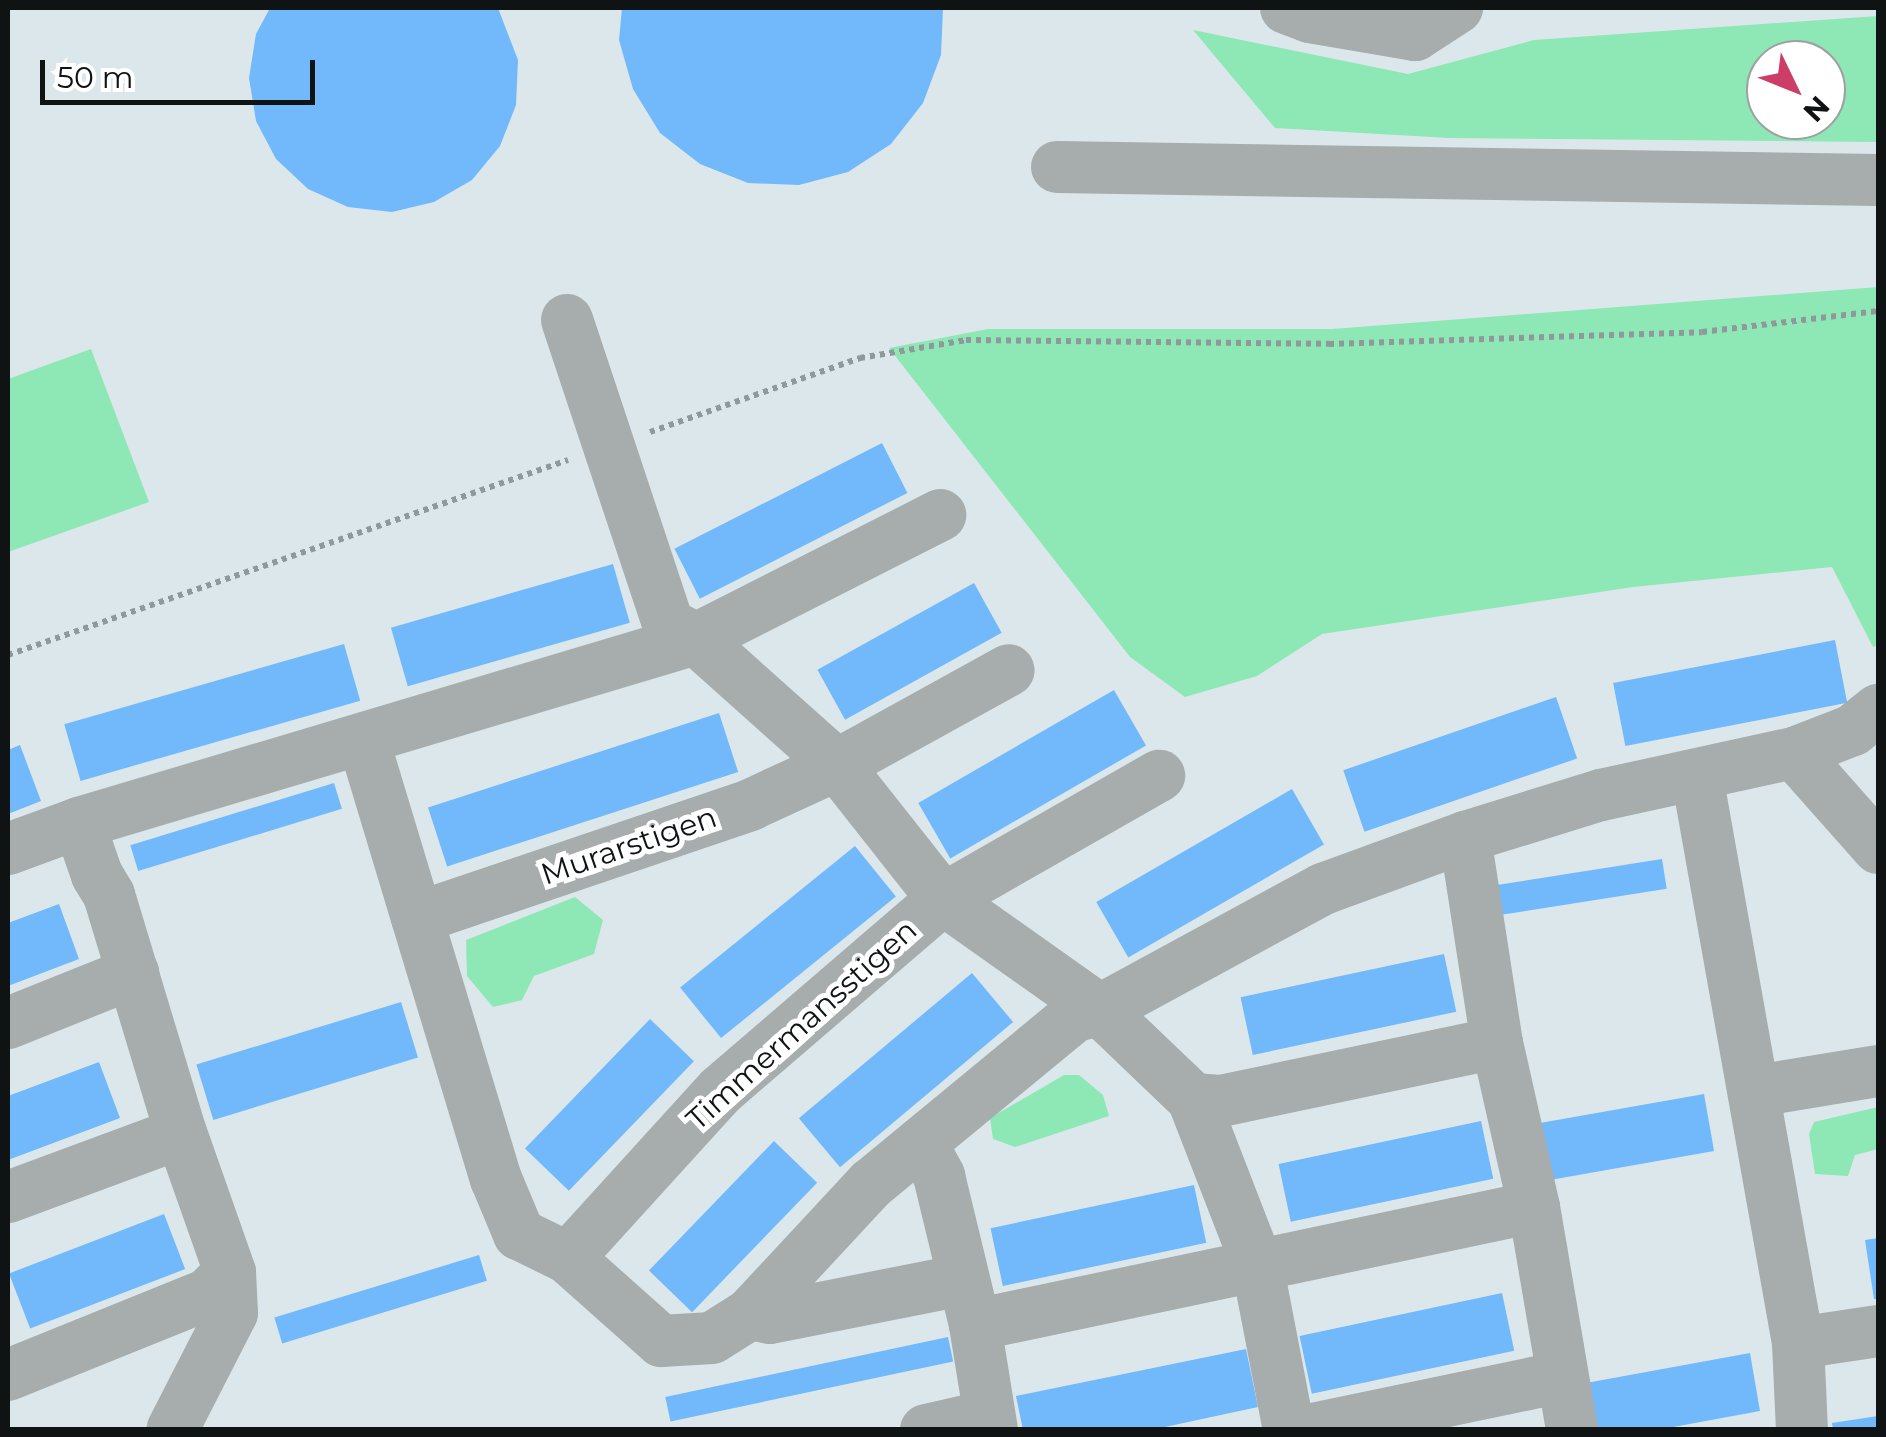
<!DOCTYPE html>
<style>
body{margin:0}
#map{position:relative;width:1886px;height:1437px;overflow:hidden;background:#dce7eb;font-family:Montserrat,sans-serif}
div>[style]{position:absolute}
.green>*{inset:0;background:#8de8b5}
.building>*{inset:0;background:#71b9fa;transform-origin:0 0}
.path>*{height:6px;margin-top:-3px;transform-origin:0;background:repeating-linear-gradient(90deg,#90989b 0 5px,transparent 0 10px)}
.minor>*{height:52px;margin:-26px;padding:0 26px;transform-origin:26px;border-radius:26px;background:#a7acac}
span{translate:-50% -50%;white-space:nowrap;text-align:center;line-height:1.15;-webkit-text-stroke:10px #fff;paint-order:stroke}
.street-label{font-size:30px;color:#0f1314}
.frame{position:absolute;inset:0;border:10px solid #0f1314;pointer-events:none}
.north{position:absolute;left:1746px;top:40px;width:100px;height:100px;box-sizing:border-box;background:#fff;border:2px solid #9fa1a1;border-radius:50%;rotate:133deg;font-size:28px;font-weight:700;line-height:40px;text-align:center;color:#0f1314}
.north::after{content:'';display:block;margin:auto;width:35px;height:45px;background:#cc3d67;clip-path:polygon(50% 0,100% 100%,50% 72%,0 100%)}
.scale{position:absolute;left:40px;top:60px;width:275px;height:45px;box-sizing:border-box;border:5px solid #0f1314;border-top:0;padding-left:12px;font-size:30px;line-height:35px;white-space:nowrap;color:#0f1314;-webkit-text-stroke:8px #fff;paint-order:stroke}
</style>
<div id="map">
<div class="green">
<i style="clip-path:polygon(evenodd,1878px 16px,1878px 142px,1449px 138px,1275px 128px,1193px 30px,1408px 74px,1534px 40px,1878px 16px,1766px 60px,1826px 60px,1826px 120px,1766px 120px,1766px 60px)"></i>
<i style="clip-path:polygon(1878px 287px,1878px 645px,1873px 647px,1832px 567px,1633px 587px,1322px 634px,1257px 676px,1185px 697px,1130px 657px,889px 348px,988px 329px,1332px 329px)"></i>
<i style="clip-path:polygon(91px 349px,149px 502px,8px 552px,8px 379px)"></i>
<i style="clip-path:polygon(575px 897px,603px 920px,594px 954px,534px 976px,522px 1000px,493px 1007px,467px 976px,466px 940px)"></i>
<i style="clip-path:polygon(1064px 1075px,1079px 1075px,1103px 1095px,1109px 1116px,1015px 1147px,993px 1139px,990px 1118px)"></i>
<i style="clip-path:polygon(1878px 1107px,1878px 1149px,1855px 1155px,1848px 1176px,1815px 1174px,1809px 1134px,1814px 1122px)"></i>
</div>
<div class="building">
<i style="clip-path:polygon(270px 8px,498px 8px,518px 60px,516px 105px,500px 146px,472px 180px,434px 202px,392px 212px,348px 207px,308px 189px,276px 159px,256px 121px,249px 78px,256px 34px)"></i>
<i style="clip-path:polygon(622px 8px,943px 8px,941px 55px,923px 103px,891px 144px,848px 172px,799px 185px,748px 183px,700px 164px,660px 133px,633px 89px,619px 40px)"></i>
<i style="left:882px;top:443px;width:56px;height:233px;rotate:63deg"></i>
<i style="left:613px;top:564px;width:61px;height:231px;rotate:74deg"></i>
<i style="left:974px;top:583px;width:57px;height:179px;rotate:61deg"></i>
<i style="left:1835px;top:640px;width:64px;height:226px;rotate:79deg"></i>
<i style="left:344px;top:644px;width:59px;height:291px;rotate:74deg"></i>
<i style="left:1114px;top:690px;width:64px;height:226px;rotate:60deg"></i>
<i style="left:1556px;top:697px;width:65px;height:225px;rotate:71deg"></i>
<i style="left:719px;top:713px;width:62px;height:306px;rotate:72deg"></i>
<i style="clip-path:polygon(20px 745px,41px 801px,8px 814px,8px 750px)"></i>
<i style="left:334px;top:783px;width:27px;height:213px;rotate:73deg"></i>
<i style="left:1292px;top:789px;width:64px;height:226px;rotate:60deg"></i>
<i style="left:855px;top:846px;width:65px;height:225px;rotate:51deg"></i>
<i style="left:1662px;top:859px;width:30px;height:167px;rotate:81deg"></i>
<i style="clip-path:polygon(59px 904px,79px 959px,8px 986px,8px 923px)"></i>
<i style="left:1444px;top:954px;width:59px;height:208px;rotate:78deg"></i>
<i style="left:972px;top:973px;width:64px;height:226px;rotate:50deg"></i>
<i style="left:401px;top:1002px;width:58px;height:214px;rotate:73deg"></i>
<i style="left:650px;top:1019px;width:61px;height:180px;rotate:44deg"></i>
<i style="clip-path:polygon(99px 1062px,120px 1118px,8px 1160px,8px 1096px)"></i>
<i style="left:1704px;top:1094px;width:58px;height:168px;rotate:80deg"></i>
<i style="left:1481px;top:1121px;width:59px;height:207px;rotate:78deg"></i>
<i style="left:774px;top:1141px;width:60px;height:180px;rotate:44deg"></i>
<i style="left:1194px;top:1185px;width:59px;height:208px;rotate:78deg"></i>
<i style="left:164px;top:1214px;width:59px;height:166px;rotate:69deg"></i>
<i style="clip-path:polygon(1878px 1238px,1878px 1299px,1874px 1299px,1865px 1240px)"></i>
<i style="left:479px;top:1255px;width:27px;height:214px;rotate:73deg"></i>
<i style="left:1502px;top:1293px;width:59px;height:207px;rotate:78deg"></i>
<i style="left:948px;top:1337px;width:25px;height:289px;rotate:78deg"></i>
<i style="clip-path:polygon(1246px 1349px,1258px 1407px,1151px 1430px,1023px 1430px,1016px 1396px)"></i>
<i style="clip-path:polygon(1750px 1353px,1760px 1411px,1657px 1430px,1594px 1430px,1586px 1383px)"></i>
<i style="clip-path:polygon(1878px 1416px,1878px 1430px,1833px 1430px,1832px 1423px)"></i>
</div>
<div class="path">
<i style="left:650px;top:432px;width:223px;rotate:-19.4deg"></i>
<i style="left:860px;top:358px;width:108px;rotate:-9.6deg"></i>
<i style="left:966px;top:340px;width:363px;rotate:0.6deg"></i>
<i style="left:1329px;top:344px;width:373px;rotate:-1.8deg"></i>
<i style="left:1702px;top:332px;width:177px;rotate:-6.8deg"></i>
<i style="left:8px;top:655px;width:593px;rotate:-19.2deg"></i>
</div>
<div class="minor">
<i style="left:1286px;top:8px;width:26px;rotate:21deg"></i>
<i style="left:1310px;top:17px;width:107px;rotate:9.7deg"></i>
<i style="left:1415px;top:35px;width:50px;rotate:-32.7deg"></i>
<i style="left:1057px;top:167px;width:821px;rotate:0.91deg"></i>
<i style="left:567px;top:320px;width:320px;rotate:71.6deg"></i>
<i style="left:668px;top:624px;width:32px;rotate:28deg"></i>
<i style="left:696px;top:639px;width:189px;rotate:41.8deg"></i>
<i style="left:837px;top:765px;width:171px;rotate:51.7deg"></i>
<i style="left:943px;top:899px;width:192px;rotate:35.3deg"></i>
<i style="left:1100px;top:1010px;width:129px;rotate:43.7deg"></i>
<i style="left:1193px;top:1099px;width:177px;rotate:68.8deg"></i>
<i style="left:1257px;top:1264px;width:169px;rotate:79.1deg"></i>
<i style="left:363px;top:739px;width:460px;rotate:73.2deg"></i>
<i style="left:496px;top:1179px;width:60px;rotate:67.3deg"></i>
<i style="left:519px;top:1234px;width:55px;rotate:26.1deg"></i>
<i style="left:568px;top:1258px;width:125px;rotate:41.7deg"></i>
<i style="left:661px;top:1341px;width:51px;rotate:-3.4deg"></i>
<i style="left:712px;top:1338px;width:45px;rotate:-32.3deg"></i>
<i style="left:750px;top:1314px;width:20px;rotate:11deg"></i>
<i style="left:770px;top:1318px;width:196px;rotate:-11.2deg"></i>
<i style="left:1794px;top:753px;width:127px;rotate:48.5deg"></i>
<i style="left:1697px;top:776px;width:576px;rotate:79.9deg"></i>
<i style="left:1798px;top:1343px;width:87px;rotate:87.4deg"></i>
<i style="left:79px;top:823px;width:55px;rotate:70.9deg"></i>
<i style="left:97px;top:875px;width:23px;rotate:59deg"></i>
<i style="left:109px;top:895px;width:249px;rotate:73.2deg"></i>
<i style="left:181px;top:1133px;width:147px;rotate:70.6deg"></i>
<i style="left:230px;top:1272px;width:41px;rotate:87.2deg"></i>
<i style="left:232px;top:1313px;width:131px;rotate:117.1deg"></i>
<i style="left:1465px;top:837px;width:208px;rotate:81.2deg"></i>
<i style="left:1497px;top:1043px;width:168px;rotate:77.3deg"></i>
<i style="left:1534px;top:1207px;width:226px;rotate:80.3deg"></i>
<i style="left:8px;top:849px;width:76px;rotate:-20.1deg"></i>
<i style="left:79px;top:823px;width:644px;rotate:-16.61deg"></i>
<i style="left:696px;top:639px;width:274px;rotate:-26.9deg"></i>
<i style="left:417px;top:918px;width:352px;rotate:-18.7deg"></i>
<i style="left:750px;top:805px;width:96px;rotate:-24.7deg"></i>
<i style="left:837px;top:765px;width:196px;rotate:-28.9deg"></i>
<i style="left:8px;top:1023px;width:135px;rotate:-21.8deg"></i>
<i style="left:1756px;top:1091px;width:124px;rotate:-9.3deg"></i>
<i style="left:1193px;top:1099px;width:28px;rotate:4deg"></i>
<i style="left:1221px;top:1101px;width:282px;rotate:-11.9deg"></i>
<i style="left:921px;top:1143px;width:38px;rotate:61deg"></i>
<i style="left:939px;top:1176px;width:153px;rotate:76.4deg"></i>
<i style="left:975px;top:1325px;width:106px;rotate:80.8deg"></i>
<i style="left:8px;top:1197px;width:184px;rotate:-20.3deg"></i>
<i style="left:568px;top:1258px;width:227px;rotate:-47.7deg"></i>
<i style="left:721px;top:1090px;width:293px;rotate:-40.7deg"></i>
<i style="left:943px;top:899px;width:249px;rotate:-29.7deg"></i>
<i style="left:750px;top:1314px;width:178px;rotate:-47.1deg"></i>
<i style="left:871px;top:1184px;width:264px;rotate:-39.5deg"></i>
<i style="left:1075px;top:1016px;width:26px;rotate:-13deg"></i>
<i style="left:1100px;top:1010px;width:254px;rotate:-28.5deg"></i>
<i style="left:1323px;top:889px;width:151px;rotate:-20.1deg"></i>
<i style="left:1465px;top:837px;width:142px;rotate:-17.2deg"></i>
<i style="left:1601px;top:795px;width:198px;rotate:-12.3deg"></i>
<i style="left:1794px;top:753px;width:63px;rotate:-21.3deg"></i>
<i style="left:1853px;top:730px;width:32px;rotate:-39deg"></i>
<i style="left:975px;top:1325px;width:571px;rotate:-11.92deg"></i>
<i style="left:1798px;top:1343px;width:81px;rotate:-8.5deg"></i>
<i style="left:8px;top:1375px;width:216px;rotate:-22deg"></i>
<i style="left:208px;top:1294px;width:31px;rotate:-45deg"></i>
<i style="left:926px;top:1430px;width:64px;rotate:-12.7deg"></i>
<i style="left:1308px;top:1430px;width:259px;rotate:-11.8deg"></i>
</div>
<div class="street-label">
<span style="left:629px;top:846px;rotate:-19deg">Murarstigen</span>
<span style="left:802px;top:1025px;rotate:-42deg">Timmermansstigen</span>
</div>
<div class="frame"></div>
<div class="north">N</div>
<div class="scale">50 m</div>
</div>
